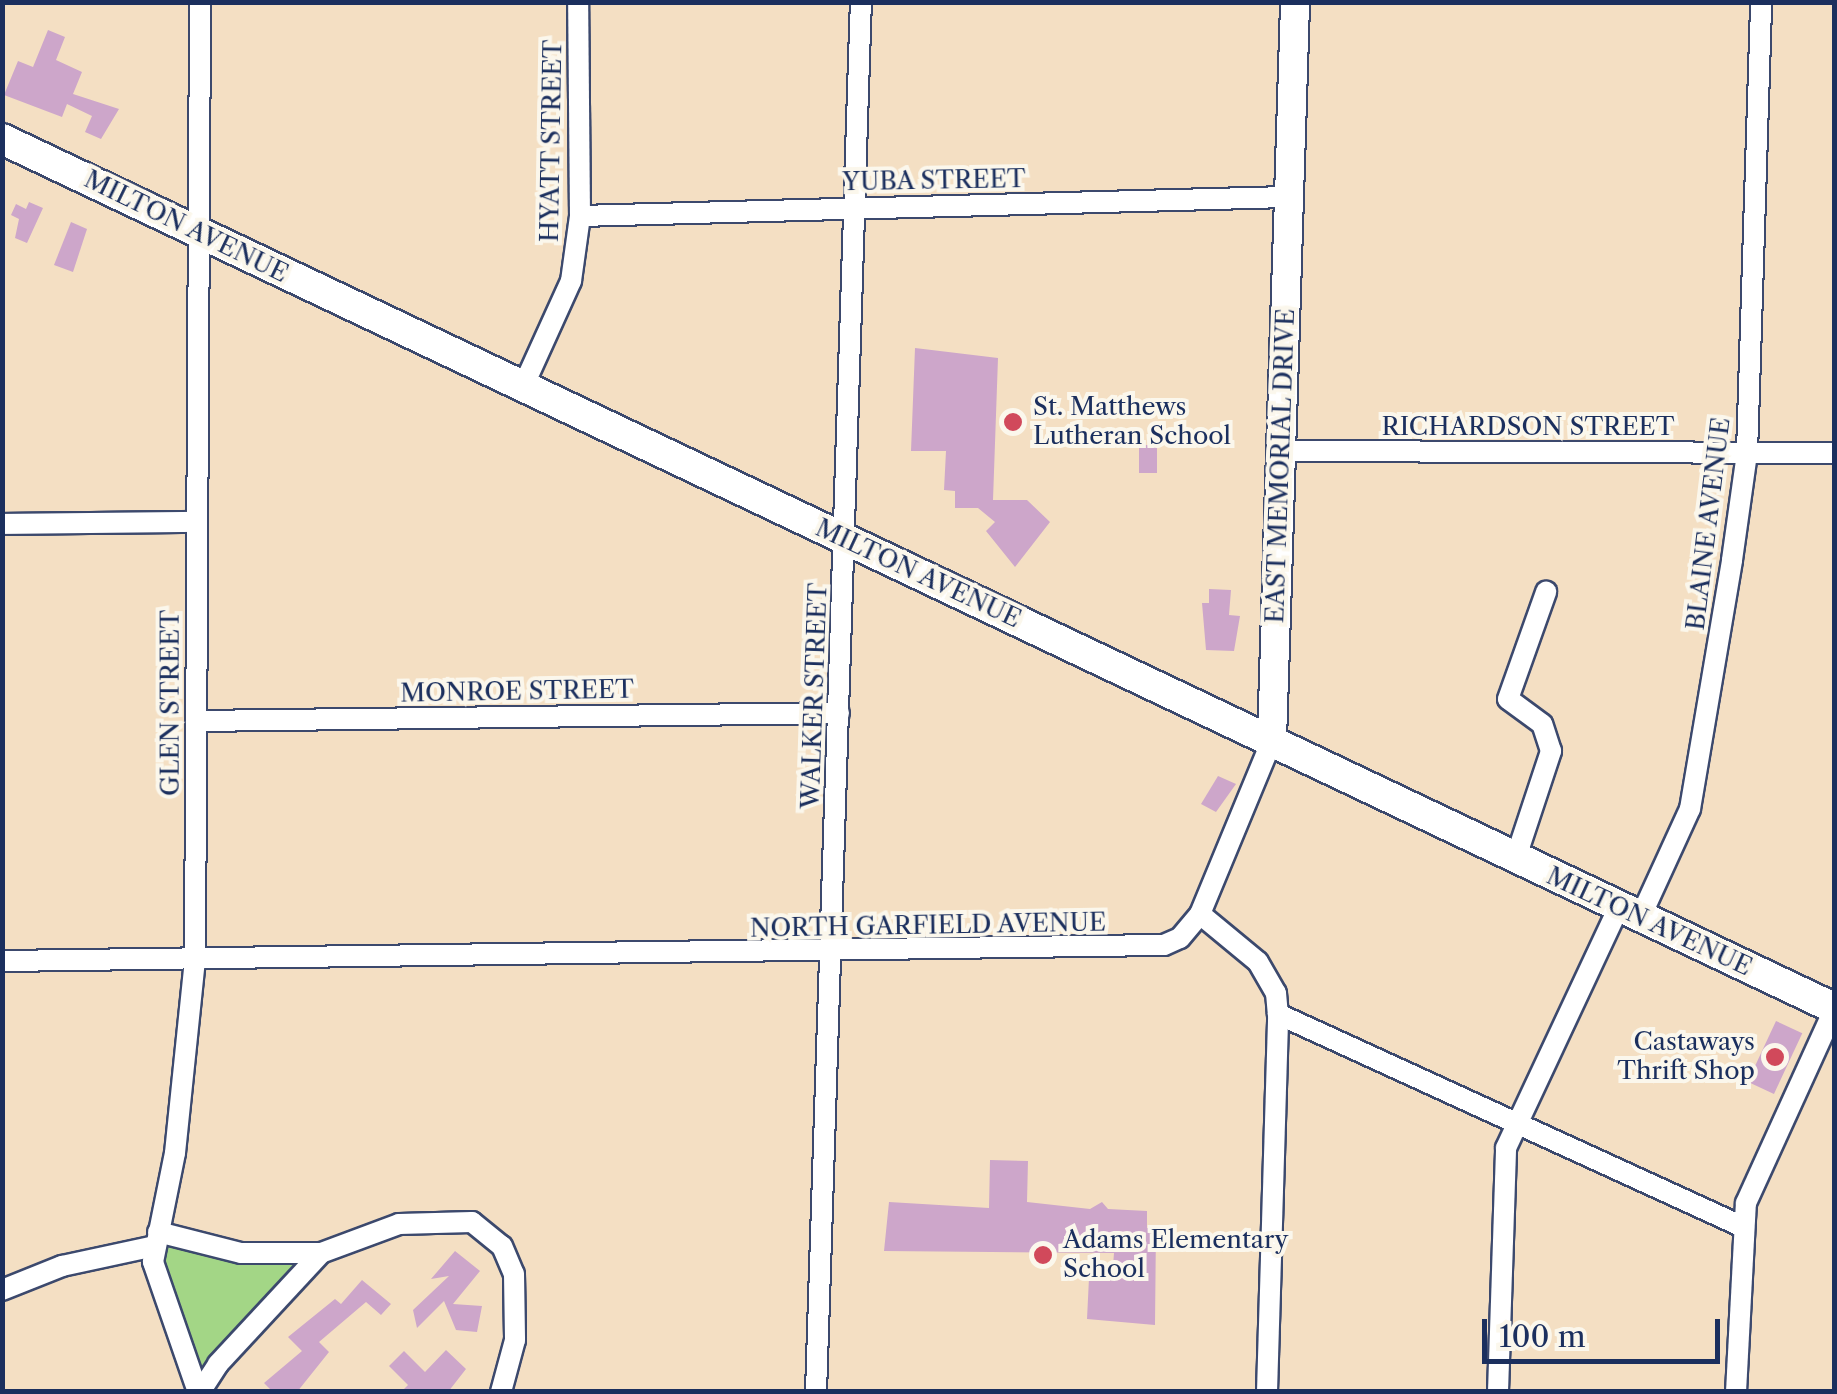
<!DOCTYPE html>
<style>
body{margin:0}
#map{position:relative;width:1837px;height:1394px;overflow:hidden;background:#f4dfc3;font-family:"Libre Caslon Text",serif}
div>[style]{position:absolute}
.green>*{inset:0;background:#a3d686}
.building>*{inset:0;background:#cda6ca;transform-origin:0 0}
.roads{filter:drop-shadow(2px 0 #3c496d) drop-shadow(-2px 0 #3c496d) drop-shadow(0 2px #3c496d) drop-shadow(0 -2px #3c496d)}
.minor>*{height:20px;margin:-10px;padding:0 10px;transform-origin:10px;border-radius:10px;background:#fff}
.secondary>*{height:28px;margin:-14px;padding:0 14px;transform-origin:14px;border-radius:14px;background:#fff}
.primary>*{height:30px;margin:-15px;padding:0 15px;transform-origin:15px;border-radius:15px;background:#fff}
.dots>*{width:28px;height:28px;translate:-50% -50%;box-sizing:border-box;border:5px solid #fbf7ec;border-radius:50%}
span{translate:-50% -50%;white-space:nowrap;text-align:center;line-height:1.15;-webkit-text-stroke:8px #fbf7ec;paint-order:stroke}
.street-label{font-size:25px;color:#1b2f5e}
.poi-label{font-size:25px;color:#1b2f5e}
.left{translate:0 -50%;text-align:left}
.right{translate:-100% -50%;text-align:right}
.frame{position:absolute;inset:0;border:5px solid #1b2f5e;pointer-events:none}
.scale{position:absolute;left:1482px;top:1319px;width:238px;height:45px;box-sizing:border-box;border:5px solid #1b2f5e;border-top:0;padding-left:12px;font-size:30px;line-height:35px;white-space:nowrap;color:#1b2f5e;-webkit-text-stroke:8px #fbf7ec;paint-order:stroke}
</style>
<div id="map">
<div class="green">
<i style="clip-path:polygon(187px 1242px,321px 1253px,200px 1391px,155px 1246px)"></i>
</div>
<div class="building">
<i style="clip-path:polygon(48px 30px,65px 37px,56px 60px,82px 72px,73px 94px,119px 109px,101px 139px,85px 132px,92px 116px,67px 104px,62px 117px,4px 95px,18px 61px,33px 67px)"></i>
<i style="clip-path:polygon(29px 202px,43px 208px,27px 243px,15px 238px,19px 219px,11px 215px,16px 204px,26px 209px)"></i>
<i style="clip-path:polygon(71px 222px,87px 229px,73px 272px,54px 265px)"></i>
<i style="clip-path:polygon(915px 348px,998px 358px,993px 500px,1027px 500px,1050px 522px,1015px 567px,986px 531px,995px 522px,978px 508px,955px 508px,955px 491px,944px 490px,946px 451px,911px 451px)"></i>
<i style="left:1139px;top:445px;width:18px;height:28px"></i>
<i style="clip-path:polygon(1209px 589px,1231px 590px,1229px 615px,1240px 616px,1234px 651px,1206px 650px,1202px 603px,1209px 603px)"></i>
<i style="clip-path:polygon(1218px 776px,1236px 784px,1216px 812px,1201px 804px)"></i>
<i style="left:1776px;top:1021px;width:29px;height:67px;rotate:25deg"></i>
<i style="clip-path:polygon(990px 1160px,1028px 1161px,1027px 1202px,1090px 1209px,1102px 1202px,1108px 1209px,1147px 1211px,1147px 1228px,1156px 1228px,1155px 1325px,1087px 1319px,1089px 1278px,1112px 1279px,1114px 1253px,884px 1251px,889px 1202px,989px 1208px)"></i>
<i style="clip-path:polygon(455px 1251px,480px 1271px,453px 1304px,482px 1306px,477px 1332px,456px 1330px,444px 1301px,417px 1328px,413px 1310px,449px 1276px,431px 1279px)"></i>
<i style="clip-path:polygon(362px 1280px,391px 1304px,381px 1315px,366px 1302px,319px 1342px,329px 1352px,297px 1392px,273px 1392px,264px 1383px,302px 1351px,288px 1337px,335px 1299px,341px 1304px)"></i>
<i style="clip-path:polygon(446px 1350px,466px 1369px,448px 1392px,401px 1392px,408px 1385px,389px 1366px,404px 1351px,425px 1372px)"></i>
</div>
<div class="roads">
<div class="minor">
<i style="left:580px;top:216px;width:709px;rotate:-1.54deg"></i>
<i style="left:522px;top:389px;width:119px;rotate:-65.6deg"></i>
<i style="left:571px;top:281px;width:66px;rotate:-82.1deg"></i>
<i style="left:580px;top:216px;width:214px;rotate:-90.5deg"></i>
<i style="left:1281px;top:451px;width:553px;rotate:0.21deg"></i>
<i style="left:2px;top:524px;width:193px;rotate:-0.6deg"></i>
<i style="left:196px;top:721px;width:643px;rotate:-0.71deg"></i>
<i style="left:1515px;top:860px;width:115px;rotate:-71.7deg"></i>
<i style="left:1551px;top:751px;width:28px;rotate:-108deg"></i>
<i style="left:1542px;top:724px;width:42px;rotate:-143.7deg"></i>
<i style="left:1508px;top:699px;width:114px;rotate:-70.4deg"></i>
<i style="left:1200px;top:914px;width:75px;rotate:39.6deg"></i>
<i style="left:1258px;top:962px;width:36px;rotate:60deg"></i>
<i style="left:1276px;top:993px;width:21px;rotate:85deg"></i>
<i style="left:1278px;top:1014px;width:509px;rotate:24.6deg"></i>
<i style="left:1640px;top:918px;width:120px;rotate:-65.4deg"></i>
<i style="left:1690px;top:809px;width:253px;rotate:-80.4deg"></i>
<i style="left:1732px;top:560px;width:108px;rotate:-82deg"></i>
<i style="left:1747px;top:453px;width:451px;rotate:-88.2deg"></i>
<i style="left:2px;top:961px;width:1162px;rotate:-0.79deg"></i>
<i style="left:1164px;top:945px;width:17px;rotate:-24deg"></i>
<i style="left:1180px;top:938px;width:31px;rotate:-50deg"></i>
<i style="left:1200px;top:914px;width:188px;rotate:-67.5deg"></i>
<i style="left:158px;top:1232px;width:86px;rotate:14.2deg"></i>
<i style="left:241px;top:1253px;width:80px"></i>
<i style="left:321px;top:1253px;width:83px;rotate:-20.4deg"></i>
<i style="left:399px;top:1224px;width:73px;rotate:-1.6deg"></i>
<i style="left:472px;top:1222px;width:38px;rotate:39deg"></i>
<i style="left:502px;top:1246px;width:30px;rotate:67deg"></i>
<i style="left:514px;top:1274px;width:66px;rotate:89.1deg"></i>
<i style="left:515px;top:1340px;width:54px;rotate:105.1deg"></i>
<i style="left:2px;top:1290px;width:65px;rotate:-21.8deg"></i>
<i style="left:62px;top:1266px;width:95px;rotate:-12.1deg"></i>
<i style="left:198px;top:1392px;width:138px;rotate:-109.1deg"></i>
<i style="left:153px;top:1262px;width:111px;rotate:-78.6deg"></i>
<i style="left:175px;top:1153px;width:194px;rotate:-84.1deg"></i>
<i style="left:195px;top:960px;width:958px;rotate:-89.7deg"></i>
<i style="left:200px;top:1392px;width:33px;rotate:-57deg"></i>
<i style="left:218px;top:1364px;width:151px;rotate:-47.1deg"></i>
<i style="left:816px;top:1392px;width:1391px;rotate:-88.15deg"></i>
<i style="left:1267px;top:1392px;width:378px;rotate:-88.3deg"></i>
<i style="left:1498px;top:1392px;width:244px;rotate:-88.1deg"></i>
<i style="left:1506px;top:1148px;width:264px;rotate:-64.9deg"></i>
<i style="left:1736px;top:1392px;width:189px;rotate:-87deg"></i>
<i style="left:1746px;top:1203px;width:212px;rotate:-65.5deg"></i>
</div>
<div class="secondary">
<i style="left:1272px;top:740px;width:738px;rotate:-88.21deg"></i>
</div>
<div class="primary">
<i style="left:2px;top:139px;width:2028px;rotate:25.38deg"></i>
</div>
</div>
<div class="dots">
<i style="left:1013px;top:422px;background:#d1495b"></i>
<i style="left:1775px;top:1057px;background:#d1495b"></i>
<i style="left:1043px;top:1255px;background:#d1495b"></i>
</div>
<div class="street-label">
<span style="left:552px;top:141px;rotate:-89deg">HYATT STREET</span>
<span style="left:934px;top:181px;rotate:-1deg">YUBA STREET</span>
<span style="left:186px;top:227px;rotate:26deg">MILTON AVENUE</span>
<span style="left:1528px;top:427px">RICHARDSON STREET</span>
<span style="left:1281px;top:466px;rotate:-88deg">EAST MEMORIAL DRIVE</span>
<span style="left:1709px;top:524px;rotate:-83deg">BLAINE AVENUE</span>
<span style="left:918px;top:574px;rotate:25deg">MILTON AVENUE</span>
<span style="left:517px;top:692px;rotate:-1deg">MONROE STREET</span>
<span style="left:815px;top:696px;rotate:-88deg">WALKER STREET</span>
<span style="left:171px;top:703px;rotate:-90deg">GLEN STREET</span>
<span style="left:1649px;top:922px;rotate:25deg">MILTON AVENUE</span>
<span style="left:928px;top:926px;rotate:-1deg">NORTH GARFIELD AVENUE</span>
</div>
<div class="poi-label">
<span class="left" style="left:1033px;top:422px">St. Matthews<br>Lutheran School</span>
<span class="right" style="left:1755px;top:1057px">Castaways<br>Thrift Shop</span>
<span class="left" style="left:1063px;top:1255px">Adams Elementary<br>School</span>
</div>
<div class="frame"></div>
<div class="scale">100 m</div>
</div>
